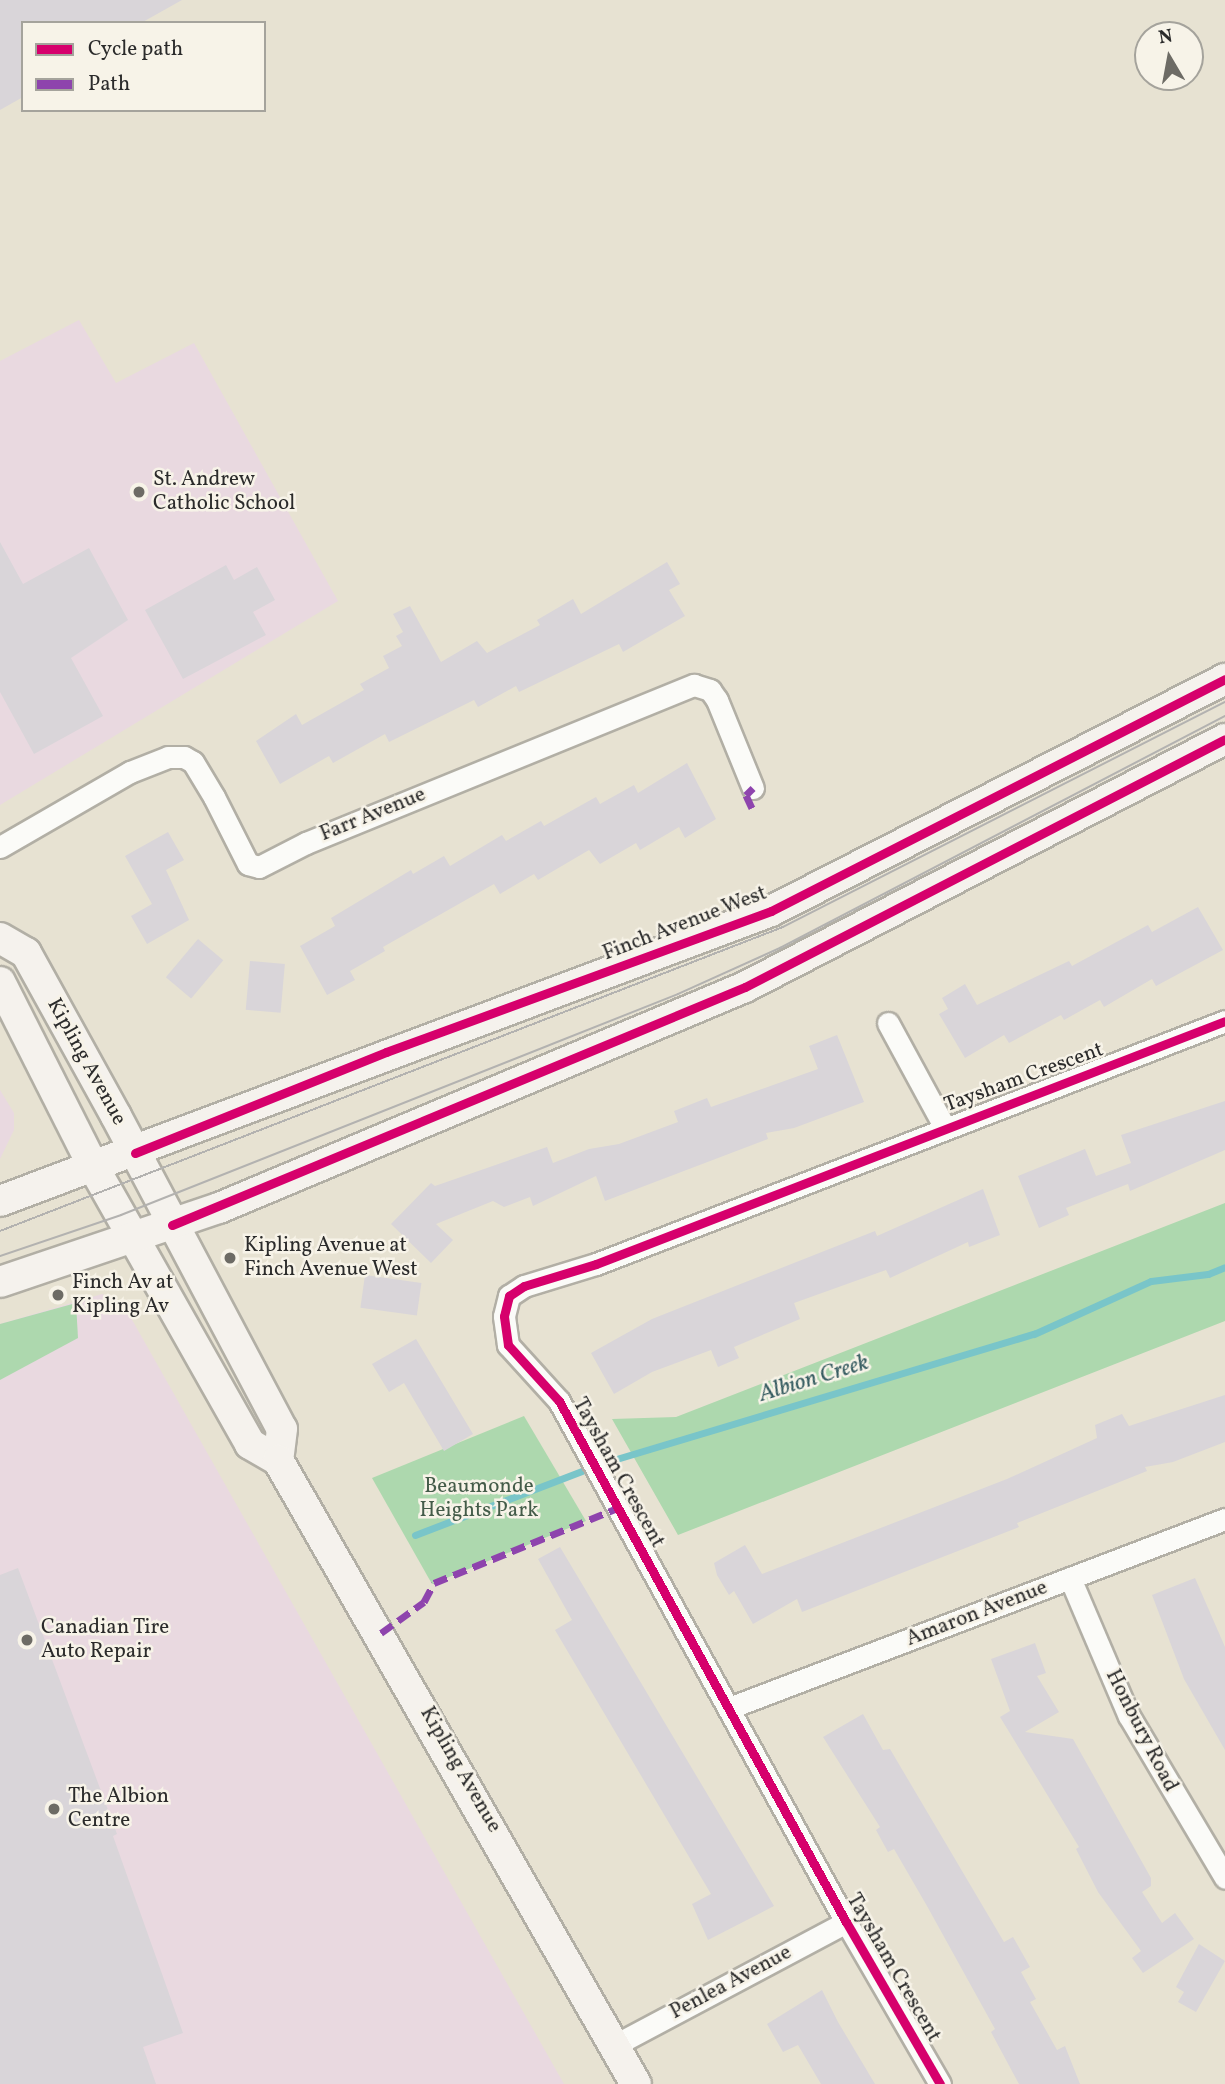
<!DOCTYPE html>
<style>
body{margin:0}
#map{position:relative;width:1225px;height:2084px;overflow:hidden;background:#e7e2d2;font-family:Vollkorn,serif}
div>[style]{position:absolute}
.built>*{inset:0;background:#e9d9e0}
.green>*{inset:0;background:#add8ae}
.stream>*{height:7px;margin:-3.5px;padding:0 3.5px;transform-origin:3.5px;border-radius:3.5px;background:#79c5c9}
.building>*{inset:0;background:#d9d5d9;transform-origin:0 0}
.roads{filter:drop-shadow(2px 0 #b2afa5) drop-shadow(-2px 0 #b2afa5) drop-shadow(0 2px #b2afa5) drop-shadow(0 -2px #b2afa5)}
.minor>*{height:21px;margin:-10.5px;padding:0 10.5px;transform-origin:10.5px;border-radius:10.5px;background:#fbfbf8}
.secondary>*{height:30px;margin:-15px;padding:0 15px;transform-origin:15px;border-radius:15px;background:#f5f2ed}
.tram>*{height:2px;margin:-1px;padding:0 1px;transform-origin:1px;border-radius:1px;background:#b3b2b0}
.quiet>*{height:7px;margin-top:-3.5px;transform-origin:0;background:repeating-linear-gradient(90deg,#8e44ad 0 14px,transparent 0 21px)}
.cycleway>*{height:9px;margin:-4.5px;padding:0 4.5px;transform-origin:4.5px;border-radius:4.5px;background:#d6006c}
.dots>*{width:19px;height:19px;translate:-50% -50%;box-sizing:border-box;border:4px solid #f7f3e8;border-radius:50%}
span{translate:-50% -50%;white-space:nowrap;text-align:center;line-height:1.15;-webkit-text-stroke:5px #f7f3e8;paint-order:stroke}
.poi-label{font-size:21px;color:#2b2b2b}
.left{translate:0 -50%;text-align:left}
.street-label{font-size:21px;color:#2b2b2b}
.park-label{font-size:21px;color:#445c49}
.water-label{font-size:23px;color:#365c61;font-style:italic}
.legend{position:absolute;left:21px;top:21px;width:245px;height:91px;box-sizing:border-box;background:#f7f3e8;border:2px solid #a5a39c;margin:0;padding:9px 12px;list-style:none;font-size:21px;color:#2b2b2b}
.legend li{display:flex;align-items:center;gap:14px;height:35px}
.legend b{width:35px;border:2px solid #a5a39c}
.north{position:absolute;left:1134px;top:21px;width:70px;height:70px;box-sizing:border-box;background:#f7f3e8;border:2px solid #a5a39c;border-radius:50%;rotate:350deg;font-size:19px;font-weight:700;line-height:28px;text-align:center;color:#2b2b2b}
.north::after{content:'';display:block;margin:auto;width:24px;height:32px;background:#6d6b65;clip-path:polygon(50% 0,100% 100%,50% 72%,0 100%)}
</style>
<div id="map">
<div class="built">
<i style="clip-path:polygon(79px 320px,116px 383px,194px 343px,338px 601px,0 805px,0 361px)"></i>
<i style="clip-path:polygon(0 1090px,14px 1113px,14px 1130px,0 1159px)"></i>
<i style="clip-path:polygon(102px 1294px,122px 1302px,564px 2084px,0 2084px,0 1324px)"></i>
</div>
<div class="green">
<i style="clip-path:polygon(1225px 1203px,1225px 1321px,678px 1535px,612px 1419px,676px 1417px)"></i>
<i style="clip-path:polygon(76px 1303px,78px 1338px,0 1380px,0 1324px)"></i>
<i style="clip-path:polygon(524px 1416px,586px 1521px,432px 1584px,372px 1478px)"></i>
</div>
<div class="stream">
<i style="left:415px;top:1535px;width:201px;rotate:-21deg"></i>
<i style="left:603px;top:1463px;width:450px;rotate:-16.7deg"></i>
<i style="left:1034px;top:1334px;width:128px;rotate:-24.4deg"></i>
<i style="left:1151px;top:1281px;width:57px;rotate:-7deg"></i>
<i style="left:1208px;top:1274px;width:18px;rotate:-22deg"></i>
</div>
<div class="building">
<i style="clip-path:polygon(0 0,182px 0,141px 23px,23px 23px,23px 97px,0 110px)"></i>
<i style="clip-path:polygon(0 542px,23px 584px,89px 548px,128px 620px,71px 658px,103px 716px,34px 754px,0 692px)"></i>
<i style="clip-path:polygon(667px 562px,680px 584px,669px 590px,685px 616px,623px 652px,619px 644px,519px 692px,516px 686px,478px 707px,474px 700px,389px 742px,385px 734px,333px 763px,329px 756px,280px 784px,256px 741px,296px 714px,302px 725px,364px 690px,360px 684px,389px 668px,383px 656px,402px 646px,396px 636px,403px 632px,393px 614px,410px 606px,441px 662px,477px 641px,487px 653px,540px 625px,537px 620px,573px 599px,581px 614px)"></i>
<i style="clip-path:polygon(226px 565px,234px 580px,257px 567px,275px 600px,253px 612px,266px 635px,183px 679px,145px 610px)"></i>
<i style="clip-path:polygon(687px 763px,716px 819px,685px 838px,679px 827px,640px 850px,636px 843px,600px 864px,589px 850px,538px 880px,534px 874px,500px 894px,494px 884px,383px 947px,385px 951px,350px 971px,355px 980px,327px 995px,300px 946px,335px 926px,331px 918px,411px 870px,413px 874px,444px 856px,450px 866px,502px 835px,506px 841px,541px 821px,544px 826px,596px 797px,600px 804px,634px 785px,638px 793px)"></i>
<i style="clip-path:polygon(168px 832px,184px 860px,166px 870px,189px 920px,147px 944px,131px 916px,152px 904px,125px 856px)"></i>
<i style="clip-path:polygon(1198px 907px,1223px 950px,1156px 986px,1152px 979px,1104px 1007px,1100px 1000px,1064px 1020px,1061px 1015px,1009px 1043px,1004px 1035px,965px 1058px,939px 1014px,948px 1009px,942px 998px,965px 984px,977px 1005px,1069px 961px,1072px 966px,1148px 925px,1152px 932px)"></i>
<i style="left:198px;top:939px;width:33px;height:50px;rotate:40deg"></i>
<i style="left:250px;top:961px;width:35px;height:49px;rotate:5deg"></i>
<i style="clip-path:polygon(837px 1035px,864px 1102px,794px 1128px,766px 1133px,768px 1139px,605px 1201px,596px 1176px,533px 1206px,530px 1197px,504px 1207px,493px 1201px,436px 1224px,453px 1240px,431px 1263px,391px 1224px,431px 1183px,435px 1186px,547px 1147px,553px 1163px,589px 1149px,619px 1144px,678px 1122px,674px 1111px,707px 1098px,711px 1107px,818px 1069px,809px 1046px)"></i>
<i style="clip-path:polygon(1225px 1101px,1225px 1150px,1130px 1191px,1128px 1184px,1066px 1208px,1069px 1215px,1039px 1228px,1018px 1176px,1085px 1149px,1096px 1176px,1131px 1163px,1121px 1135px)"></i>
<i style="clip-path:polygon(983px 1189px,1000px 1235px,969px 1247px,968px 1242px,890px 1278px,886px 1270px,794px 1303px,800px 1319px,734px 1347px,739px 1358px,718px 1367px,711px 1350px,652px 1372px,614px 1394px,591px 1353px,652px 1319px,875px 1231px,877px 1236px)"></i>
<i style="left:365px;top:1275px;width:57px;height:33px;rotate:8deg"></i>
<i style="clip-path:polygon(416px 1339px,473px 1434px,444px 1451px,404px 1383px,389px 1392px,372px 1364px)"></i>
<i style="clip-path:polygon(1225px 1395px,1225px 1442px,1173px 1462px,1145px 1467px,1147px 1471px,1017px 1523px,1019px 1527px,802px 1612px,797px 1599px,753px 1624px,734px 1591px,729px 1595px,717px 1575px,714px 1563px,745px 1545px,762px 1574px,1007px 1479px,1097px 1438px,1095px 1425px,1122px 1414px,1129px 1426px)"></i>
<i style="clip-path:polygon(560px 1547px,774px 1906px,708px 1940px,692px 1904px,711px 1894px,555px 1630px,572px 1620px,538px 1559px)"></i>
<i style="clip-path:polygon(18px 1568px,117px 1834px,113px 1836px,183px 2033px,143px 2047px,156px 2084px,0 2084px,0 1575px)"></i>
<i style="clip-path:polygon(1195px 1578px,1225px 1647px,1225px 1750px,1184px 1679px,1152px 1595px)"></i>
<i style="clip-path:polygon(1035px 1643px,1046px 1673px,1037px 1676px,1059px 1712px,1025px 1732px,1073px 1739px,1151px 1878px,1151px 1886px,1142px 1892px,1162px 1923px,1175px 1913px,1194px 1939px,1143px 1973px,1132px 1958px,1141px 1951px,1098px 1892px,1076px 1849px,1079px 1847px,1000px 1717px,1010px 1711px,991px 1659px)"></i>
<i style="clip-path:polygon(863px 1714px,883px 1750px,890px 1749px,1004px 1942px,1013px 1937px,1030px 1967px,1021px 1972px,1036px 1999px,1030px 2002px,1057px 2050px,1065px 2046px,1080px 2084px,1019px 2084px,991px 2032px,995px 2029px,927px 1906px,894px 1849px,888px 1852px,876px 1830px,880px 1827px,823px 1737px)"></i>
<i style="clip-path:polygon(1199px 1944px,1225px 1961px,1196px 2012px,1178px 2002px,1184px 1992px,1176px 1987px)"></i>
<i style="clip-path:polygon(822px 1990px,838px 2022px,875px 2084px,821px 2084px,798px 2045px,783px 2052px,767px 2024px)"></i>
</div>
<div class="roads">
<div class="minor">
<i style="left:0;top:847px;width:150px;rotate:-30deg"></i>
<i style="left:130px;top:772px;width:41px;rotate:-21.5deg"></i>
<i style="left:168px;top:757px;width:16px"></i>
<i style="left:184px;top:757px;width:10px;rotate:29deg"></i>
<i style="left:193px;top:762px;width:41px;rotate:59deg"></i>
<i style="left:214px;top:797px;width:75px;rotate:63.1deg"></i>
<i style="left:248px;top:864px;width:11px;rotate:15deg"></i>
<i style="left:259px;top:867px;width:53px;rotate:-27.1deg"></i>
<i style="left:306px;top:843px;width:419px;rotate:-22.2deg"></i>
<i style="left:694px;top:685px;width:17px;rotate:17deg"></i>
<i style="left:710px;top:690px;width:12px;rotate:55deg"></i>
<i style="left:717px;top:700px;width:95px;rotate:67.8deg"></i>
<i style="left:888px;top:1023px;width:117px;rotate:61.5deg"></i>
<i style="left:1070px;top:1578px;width:150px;rotate:66.9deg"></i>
<i style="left:1129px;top:1716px;width:188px;rotate:59.3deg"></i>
<i style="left:729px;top:1708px;width:531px;rotate:-20.86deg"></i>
<i style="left:615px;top:2045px;width:262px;rotate:-28deg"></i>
<i style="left:940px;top:2084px;width:187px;rotate:-120.1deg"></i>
<i style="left:846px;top:1922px;width:595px;rotate:-118.85deg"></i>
<i style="left:559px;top:1401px;width:76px;rotate:-132.3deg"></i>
<i style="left:508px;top:1345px;width:29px;rotate:-98deg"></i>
<i style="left:504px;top:1316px;width:21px;rotate:-76deg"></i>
<i style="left:509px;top:1296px;width:18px;rotate:-34deg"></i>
<i style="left:524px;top:1286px;width:75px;rotate:-17deg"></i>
<i style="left:596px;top:1264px;width:674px;rotate:-21.12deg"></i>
</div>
<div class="secondary">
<i style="left:0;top:938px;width:30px;rotate:30deg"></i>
<i style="left:26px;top:953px;width:186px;rotate:61.1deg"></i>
<i style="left:116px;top:1116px;width:354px;rotate:62.1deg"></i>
<i style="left:282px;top:1429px;width:31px;rotate:97deg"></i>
<i style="left:0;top:982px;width:208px;rotate:63.2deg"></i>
<i style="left:94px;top:1168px;width:317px;rotate:60.5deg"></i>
<i style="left:250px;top:1444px;width:32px;rotate:30deg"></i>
<i style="left:278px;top:1460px;width:719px;rotate:60.16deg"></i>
<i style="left:0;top:1201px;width:824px;rotate:-20.61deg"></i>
<i style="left:771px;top:911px;width:510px;rotate:-27.07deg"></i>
<i style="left:0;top:1282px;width:231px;rotate:-18.7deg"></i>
<i style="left:219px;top:1208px;width:571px;rotate:-22.79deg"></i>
<i style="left:745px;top:987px;width:540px;rotate:-27.32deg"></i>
</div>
</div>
<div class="tram">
<i style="left:0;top:1231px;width:840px;rotate:-21.22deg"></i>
<i style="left:783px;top:927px;width:496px;rotate:-27deg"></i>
<i style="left:0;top:1256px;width:128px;rotate:-18.7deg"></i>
<i style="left:121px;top:1215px;width:599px;rotate:-21.64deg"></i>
<i style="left:678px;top:994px;width:112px;rotate:-24.3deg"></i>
<i style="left:780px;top:948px;width:502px;rotate:-27.54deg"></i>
</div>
<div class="quiet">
<i style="left:752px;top:808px;width:14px;rotate:-115deg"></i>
<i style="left:746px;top:795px;width:10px;rotate:-45deg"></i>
<i style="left:381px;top:1633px;width:53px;rotate:-35.8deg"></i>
<i style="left:424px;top:1602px;width:21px;rotate:-62deg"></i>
<i style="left:434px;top:1583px;width:199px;rotate:-22.2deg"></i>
</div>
<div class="cycleway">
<i style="left:135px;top:1153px;width:271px;rotate:-21.9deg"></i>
<i style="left:386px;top:1052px;width:410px;rotate:-20.1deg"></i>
<i style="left:771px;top:911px;width:510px;rotate:-27.07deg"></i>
<i style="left:172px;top:1225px;width:620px;rotate:-22.56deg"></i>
<i style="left:745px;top:987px;width:540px;rotate:-27.32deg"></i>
<i style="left:940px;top:2084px;width:187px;rotate:-120.1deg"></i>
<i style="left:846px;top:1922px;width:595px;rotate:-118.85deg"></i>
<i style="left:559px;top:1401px;width:76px;rotate:-132.3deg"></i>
<i style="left:508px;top:1345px;width:29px;rotate:-98deg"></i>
<i style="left:504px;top:1316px;width:21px;rotate:-76deg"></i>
<i style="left:509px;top:1296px;width:18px;rotate:-34deg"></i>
<i style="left:524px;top:1286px;width:75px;rotate:-17deg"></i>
<i style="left:596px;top:1264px;width:674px;rotate:-21.12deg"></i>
</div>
<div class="dots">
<i style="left:139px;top:492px;background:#6d6b65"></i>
<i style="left:230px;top:1258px;background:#6d6b65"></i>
<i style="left:58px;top:1295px;background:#6d6b65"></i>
<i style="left:27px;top:1640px;background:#6d6b65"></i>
<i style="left:54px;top:1809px;background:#6d6b65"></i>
</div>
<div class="poi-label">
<span class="left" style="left:153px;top:492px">St. Andrew<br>Catholic School</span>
<span class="left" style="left:244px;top:1258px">Kipling Avenue at<br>Finch Avenue West</span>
<span class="left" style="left:72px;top:1295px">Finch Av at<br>Kipling Av</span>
<span class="left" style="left:41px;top:1640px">Canadian Tire<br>Auto Repair</span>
<span class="left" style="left:68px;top:1809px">The Albion<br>Centre</span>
</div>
<div class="street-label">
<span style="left:373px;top:815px;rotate:-22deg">Farr Avenue</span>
<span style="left:685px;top:924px;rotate:-21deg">Finch Avenue West</span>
<span style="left:86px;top:1062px;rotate:61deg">Kipling Avenue</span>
<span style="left:1024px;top:1078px;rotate:-20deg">Taysham Crescent</span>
<span style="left:618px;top:1473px;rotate:61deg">Taysham Crescent</span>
<span style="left:977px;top:1614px;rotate:-21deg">Amaron Avenue</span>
<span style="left:1141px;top:1731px;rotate:63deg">Honbury Road</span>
<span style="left:460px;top:1770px;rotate:60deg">Kipling Avenue</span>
<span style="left:893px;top:1968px;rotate:60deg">Taysham Crescent</span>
<span style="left:731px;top:1983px;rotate:-28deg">Penlea Avenue</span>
</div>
<div class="park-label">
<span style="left:479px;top:1499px">Beaumonde<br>Heights Park</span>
</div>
<div class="water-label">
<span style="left:814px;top:1379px;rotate:-17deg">Albion Creek</span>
</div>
<ul class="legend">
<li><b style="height:9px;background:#d6006c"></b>Cycle path</li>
<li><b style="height:9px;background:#8e44ad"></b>Path</li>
</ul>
<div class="north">N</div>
</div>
